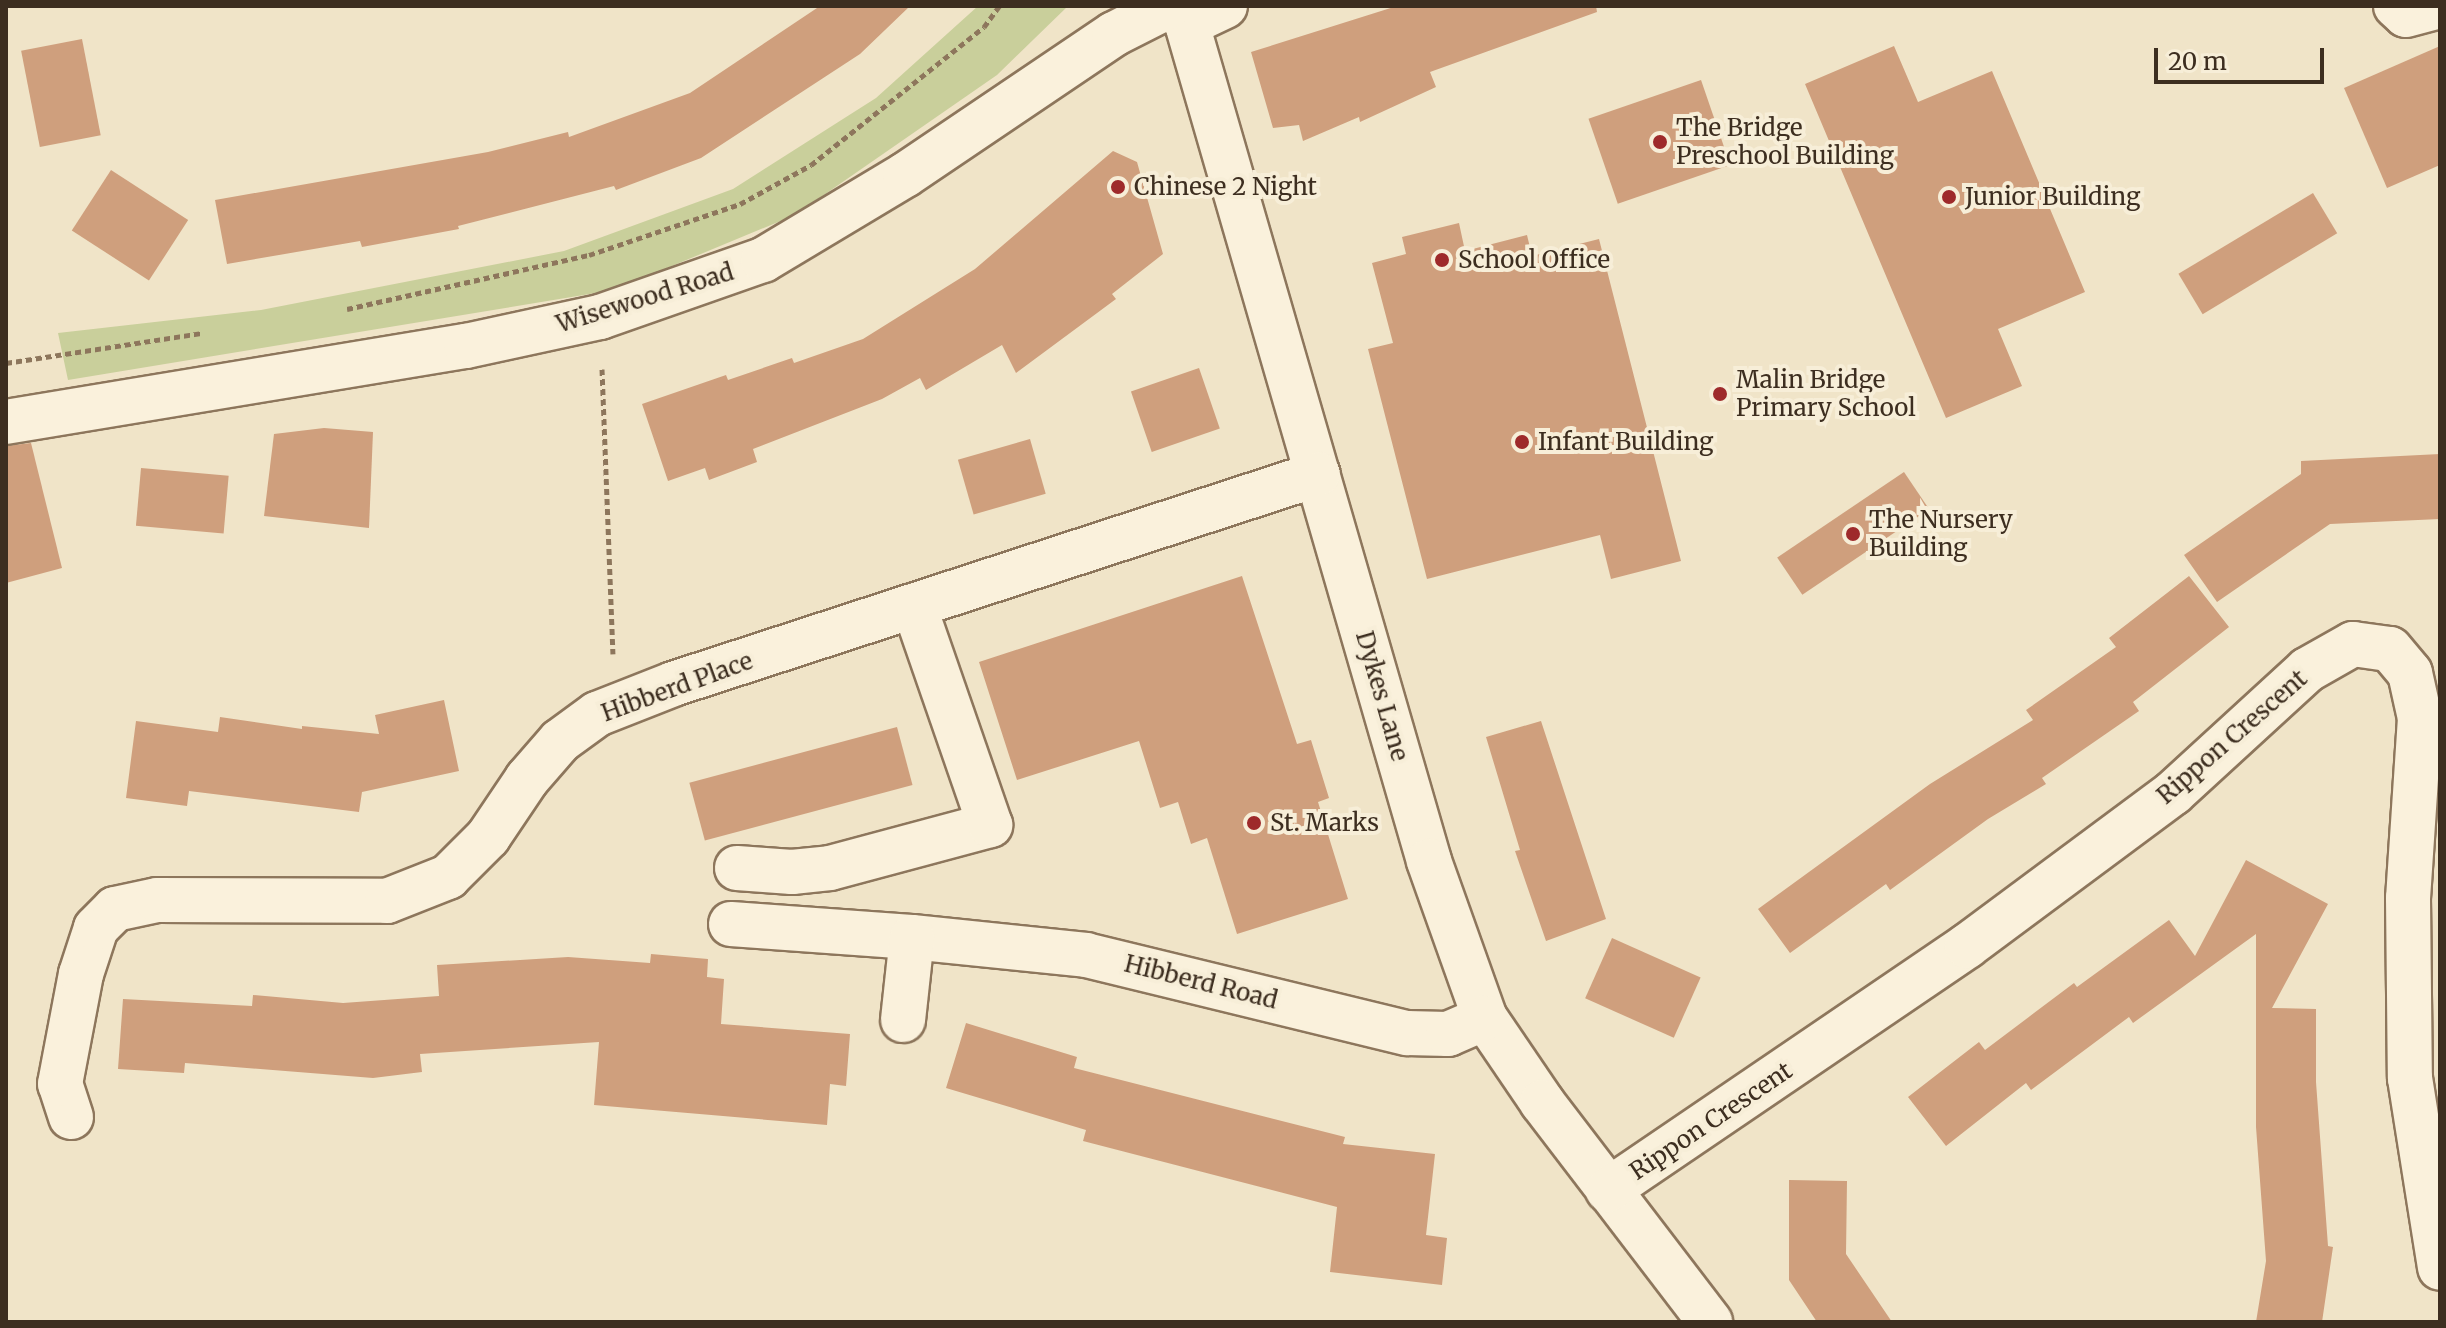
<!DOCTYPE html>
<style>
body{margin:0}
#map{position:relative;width:2446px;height:1328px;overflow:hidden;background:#f0e4c8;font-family:Merriweather,serif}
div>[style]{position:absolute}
.green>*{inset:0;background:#c9cf9b}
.building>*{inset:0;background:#cf9f7d;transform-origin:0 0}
.path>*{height:5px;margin-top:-2.5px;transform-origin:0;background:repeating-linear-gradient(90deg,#8d765c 0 6px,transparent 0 10px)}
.roads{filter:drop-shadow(2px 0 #8d765c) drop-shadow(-2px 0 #8d765c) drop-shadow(0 2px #8d765c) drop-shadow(0 -2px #8d765c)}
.minor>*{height:44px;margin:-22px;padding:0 22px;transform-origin:22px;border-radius:22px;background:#faf1dc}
.dots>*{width:22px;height:22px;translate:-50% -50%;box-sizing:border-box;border:4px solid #f7eed8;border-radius:50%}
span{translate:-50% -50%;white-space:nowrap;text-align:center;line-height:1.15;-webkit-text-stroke:8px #f7eed8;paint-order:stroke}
.poi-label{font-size:24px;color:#3d2e20}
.left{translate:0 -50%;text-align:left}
.street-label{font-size:24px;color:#3d2e20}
.frame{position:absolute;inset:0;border:8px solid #3d2e20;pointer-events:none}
.scale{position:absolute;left:2154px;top:48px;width:170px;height:36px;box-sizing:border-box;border:4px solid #3d2e20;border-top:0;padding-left:10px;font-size:24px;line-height:28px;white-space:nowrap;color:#3d2e20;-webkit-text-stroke:6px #f7eed8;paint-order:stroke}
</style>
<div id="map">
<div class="green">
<i style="clip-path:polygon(978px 6px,1068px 6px,997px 75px,795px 215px,614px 290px,68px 380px,58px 333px,261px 310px,564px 251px,733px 189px,876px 98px)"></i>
</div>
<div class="building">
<i style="clip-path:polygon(820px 6px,910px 6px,860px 54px,701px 158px,616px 190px,614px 186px,458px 226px,459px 229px,362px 247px,360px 241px,227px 264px,215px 200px,488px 152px,568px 132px,569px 137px,690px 93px)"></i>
<i style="clip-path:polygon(1397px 6px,1596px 6px,1597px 12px,1430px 72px,1436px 87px,1360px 122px,1359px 117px,1303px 141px,1299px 125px,1273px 128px,1251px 52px)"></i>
<i style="left:82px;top:39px;width:98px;height:62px;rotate:79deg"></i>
<i style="clip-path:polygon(1894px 46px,1918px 102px,1992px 71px,2085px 292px,1998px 329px,2022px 386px,1946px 418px,1805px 84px)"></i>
<i style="clip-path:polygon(2440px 46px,2440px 165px,2387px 188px,2344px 88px)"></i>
<i style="left:1701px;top:80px;width:90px;height:119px;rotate:71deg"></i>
<i style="clip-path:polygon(1113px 151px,1137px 162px,1163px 254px,1112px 294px,1116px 299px,1016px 373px,1002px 345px,926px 390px,920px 378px,882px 399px,753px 449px,757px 462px,709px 480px,705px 468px,668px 481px,642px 404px,726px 375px,728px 380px,792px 358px,794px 363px,863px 339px,975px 269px)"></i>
<i style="left:111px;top:170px;width:92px;height:72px;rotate:33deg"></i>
<i style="left:2313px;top:193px;width:47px;height:157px;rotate:59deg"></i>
<i style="clip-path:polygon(1459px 223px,1465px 251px,1527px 235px,1532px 256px,1599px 239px,1681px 561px,1611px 579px,1600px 535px,1427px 579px,1368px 349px,1393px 343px,1372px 263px,1406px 254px,1402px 237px)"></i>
<i style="left:1199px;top:368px;width:64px;height:72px;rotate:71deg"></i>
<i style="clip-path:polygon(324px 428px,373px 432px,369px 528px,264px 516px,274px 434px)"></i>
<i style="left:1030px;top:439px;width:57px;height:75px;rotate:74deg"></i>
<i style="clip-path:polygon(31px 443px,62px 568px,6px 583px,6px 446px)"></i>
<i style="clip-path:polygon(2440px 454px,2440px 519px,2330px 524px,2217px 602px,2184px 555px,2301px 474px,2301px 461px)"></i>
<i style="left:141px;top:468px;width:88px;height:58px;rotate:5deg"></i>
<i style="left:1904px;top:472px;width:45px;height:153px;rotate:56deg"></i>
<i style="clip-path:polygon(1242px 576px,1297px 744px,1311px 740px,1329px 798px,1318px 802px,1348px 899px,1237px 934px,1207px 838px,1191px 844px,1178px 802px,1160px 808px,1139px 741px,1017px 780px,979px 662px)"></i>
<i style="clip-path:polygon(2189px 576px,2229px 627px,2133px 702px,2139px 711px,2042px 778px,2046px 784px,1988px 819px,1890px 890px,1886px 884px,1790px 953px,1758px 909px,1930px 784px,2033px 720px,2026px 710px,2116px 647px,2109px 638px)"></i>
<i style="clip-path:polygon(444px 700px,459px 771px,362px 792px,359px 812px,189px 791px,187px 806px,126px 798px,136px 721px,218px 732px,220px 717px,302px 729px,302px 726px,379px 734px,375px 715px)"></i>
<i style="clip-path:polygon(1541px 721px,1606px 919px,1546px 941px,1515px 851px,1520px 850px,1486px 737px)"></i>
<i style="left:897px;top:727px;width:60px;height:215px;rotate:75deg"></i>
<i style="clip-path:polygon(2246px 860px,2328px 904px,2272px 1008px,2316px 1009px,2316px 1082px,2328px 1246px,2333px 1247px,2322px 1322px,2256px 1322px,2266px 1261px,2256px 1127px,2256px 934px,2133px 1023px,2129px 1017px,2031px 1090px,2026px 1083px,1946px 1146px,1908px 1097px,1979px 1042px,1985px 1050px,2074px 983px,2077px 987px,2169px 920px,2195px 956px)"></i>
<i style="left:1612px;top:938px;width:97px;height:66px;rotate:24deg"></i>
<i style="clip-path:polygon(651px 954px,708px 959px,707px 977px,724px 979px,721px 1024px,850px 1034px,846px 1086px,830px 1084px,827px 1125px,594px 1105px,599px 1042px,420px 1054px,422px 1072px,373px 1078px,185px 1063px,184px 1073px,118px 1069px,123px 999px,252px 1006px,253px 995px,343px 1003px,439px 996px,437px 965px,568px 957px,650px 963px)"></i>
<i style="clip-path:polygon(966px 1023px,1077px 1057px,1074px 1068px,1345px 1137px,1343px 1144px,1435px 1154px,1426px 1235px,1447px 1238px,1442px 1285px,1330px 1272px,1337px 1207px,1083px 1141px,1086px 1130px,946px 1088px)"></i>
<i style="clip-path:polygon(1789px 1180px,1847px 1181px,1846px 1254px,1892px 1322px,1817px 1322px,1789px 1280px)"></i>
</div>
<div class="path">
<i style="left:347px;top:309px;width:248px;rotate:-12.6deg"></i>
<i style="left:589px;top:255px;width:159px;rotate:-18.7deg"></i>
<i style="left:740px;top:204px;width:81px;rotate:-28.8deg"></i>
<i style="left:811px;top:165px;width:221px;rotate:-38.6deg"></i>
<i style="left:984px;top:27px;width:26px;rotate:-54deg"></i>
<i style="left:6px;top:363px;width:199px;rotate:-8.7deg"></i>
<i style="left:602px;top:369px;width:285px;rotate:87.8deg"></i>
</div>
<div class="roads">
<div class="minor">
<i style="left:1185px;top:6px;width:18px;rotate:84deg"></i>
<i style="left:1187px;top:24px;width:871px;rotate:73.87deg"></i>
<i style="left:1429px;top:861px;width:167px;rotate:70.4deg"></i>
<i style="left:1485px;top:1018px;width:102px;rotate:55.8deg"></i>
<i style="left:1542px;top:1102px;width:277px;rotate:52.6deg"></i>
<i style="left:2396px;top:6px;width:13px;rotate:42deg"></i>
<i style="left:2406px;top:15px;width:34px;rotate:-15deg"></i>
<i style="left:1187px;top:24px;width:42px;rotate:-25.3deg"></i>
<i style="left:6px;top:422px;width:466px;rotate:-9.4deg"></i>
<i style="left:466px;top:346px;width:137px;rotate:-12.2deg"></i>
<i style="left:600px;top:317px;width:173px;rotate:-19.3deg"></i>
<i style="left:763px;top:260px;width:165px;rotate:-30.9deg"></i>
<i style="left:905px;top:175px;width:252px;rotate:-34deg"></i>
<i style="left:1114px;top:34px;width:62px;rotate:-27deg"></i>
<i style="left:737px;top:868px;width:55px;rotate:4.2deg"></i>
<i style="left:792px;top:872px;width:38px;rotate:-6deg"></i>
<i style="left:830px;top:868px;width:166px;rotate:-15deg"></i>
<i style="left:990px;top:825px;width:232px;rotate:-109.1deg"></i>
<i style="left:731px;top:924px;width:181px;rotate:4.1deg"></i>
<i style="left:912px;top:937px;width:175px;rotate:5.9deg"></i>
<i style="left:1086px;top:955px;width:330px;rotate:13.7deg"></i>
<i style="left:1407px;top:1033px;width:41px;rotate:1.4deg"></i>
<i style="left:1448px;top:1034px;width:40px;rotate:-23.4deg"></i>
<i style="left:903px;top:1020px;width:83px;rotate:-83.8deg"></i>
<i style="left:71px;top:1117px;width:35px;rotate:-108deg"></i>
<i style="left:60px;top:1084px;width:112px;rotate:-79.2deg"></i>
<i style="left:81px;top:974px;width:48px;rotate:-71.9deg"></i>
<i style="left:96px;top:928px;width:27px;rotate:-45deg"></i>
<i style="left:115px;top:909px;width:43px;rotate:-12.1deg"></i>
<i style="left:157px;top:900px;width:230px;rotate:0.2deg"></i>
<i style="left:387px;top:901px;width:66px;rotate:-21.5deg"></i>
<i style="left:448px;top:877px;width:57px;rotate:-45deg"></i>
<i style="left:488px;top:837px;width:70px;rotate:-56.1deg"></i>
<i style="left:527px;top:779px;width:50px;rotate:-49deg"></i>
<i style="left:560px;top:741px;width:46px;rotate:-36.1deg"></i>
<i style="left:597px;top:714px;width:82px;rotate:-21.5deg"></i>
<i style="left:673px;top:684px;width:678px;rotate:-18.03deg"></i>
<i style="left:1608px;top:1190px;width:434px;rotate:-34.2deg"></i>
<i style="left:1967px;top:946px;width:257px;rotate:-36.6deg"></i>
<i style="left:2173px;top:793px;width:182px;rotate:-42.5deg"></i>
<i style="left:2307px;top:670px;width:53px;rotate:-29.5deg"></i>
<i style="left:2353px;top:644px;width:37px;rotate:8deg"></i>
<i style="left:2390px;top:649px;width:31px;rotate:50deg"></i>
<i style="left:2410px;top:673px;width:46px;rotate:77.5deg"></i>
<i style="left:2420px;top:718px;width:180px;rotate:93.8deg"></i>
<i style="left:2408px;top:898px;width:180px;rotate:89.4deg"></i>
<i style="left:2410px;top:1078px;width:192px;rotate:81deg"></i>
</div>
</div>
<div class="dots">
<i style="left:1660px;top:142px;background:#9e2a2b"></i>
<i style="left:1118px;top:187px;background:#9e2a2b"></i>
<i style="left:1949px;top:197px;background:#9e2a2b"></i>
<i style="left:1442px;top:260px;background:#9e2a2b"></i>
<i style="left:1720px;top:394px;background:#9e2a2b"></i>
<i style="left:1522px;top:442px;background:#9e2a2b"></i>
<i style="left:1853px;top:534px;background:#9e2a2b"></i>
<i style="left:1254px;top:823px;background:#9e2a2b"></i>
</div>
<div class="poi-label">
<span class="left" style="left:1676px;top:142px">The Bridge<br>Preschool Building</span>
<span class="left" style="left:1134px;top:187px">Chinese 2 Night</span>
<span class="left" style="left:1965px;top:197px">Junior Building</span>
<span class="left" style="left:1458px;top:260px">School Office</span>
<span class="left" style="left:1736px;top:394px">Malin Bridge<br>Primary School</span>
<span class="left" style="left:1538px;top:442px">Infant Building</span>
<span class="left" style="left:1869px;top:534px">The Nursery<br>Building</span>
<span class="left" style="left:1270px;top:823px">St. Marks</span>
</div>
<div class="street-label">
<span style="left:645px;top:298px;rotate:-17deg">Wisewood Road</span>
<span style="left:677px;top:687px;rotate:-20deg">Hibberd Place</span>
<span style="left:1382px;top:696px;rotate:74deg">Dykes Lane</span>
<span style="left:2232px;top:737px;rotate:-41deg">Rippon Crescent</span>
<span style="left:1201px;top:982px;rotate:14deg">Hibberd Road</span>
<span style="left:1711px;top:1121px;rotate:-34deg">Rippon Crescent</span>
</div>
<div class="frame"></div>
<div class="scale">20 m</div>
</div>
